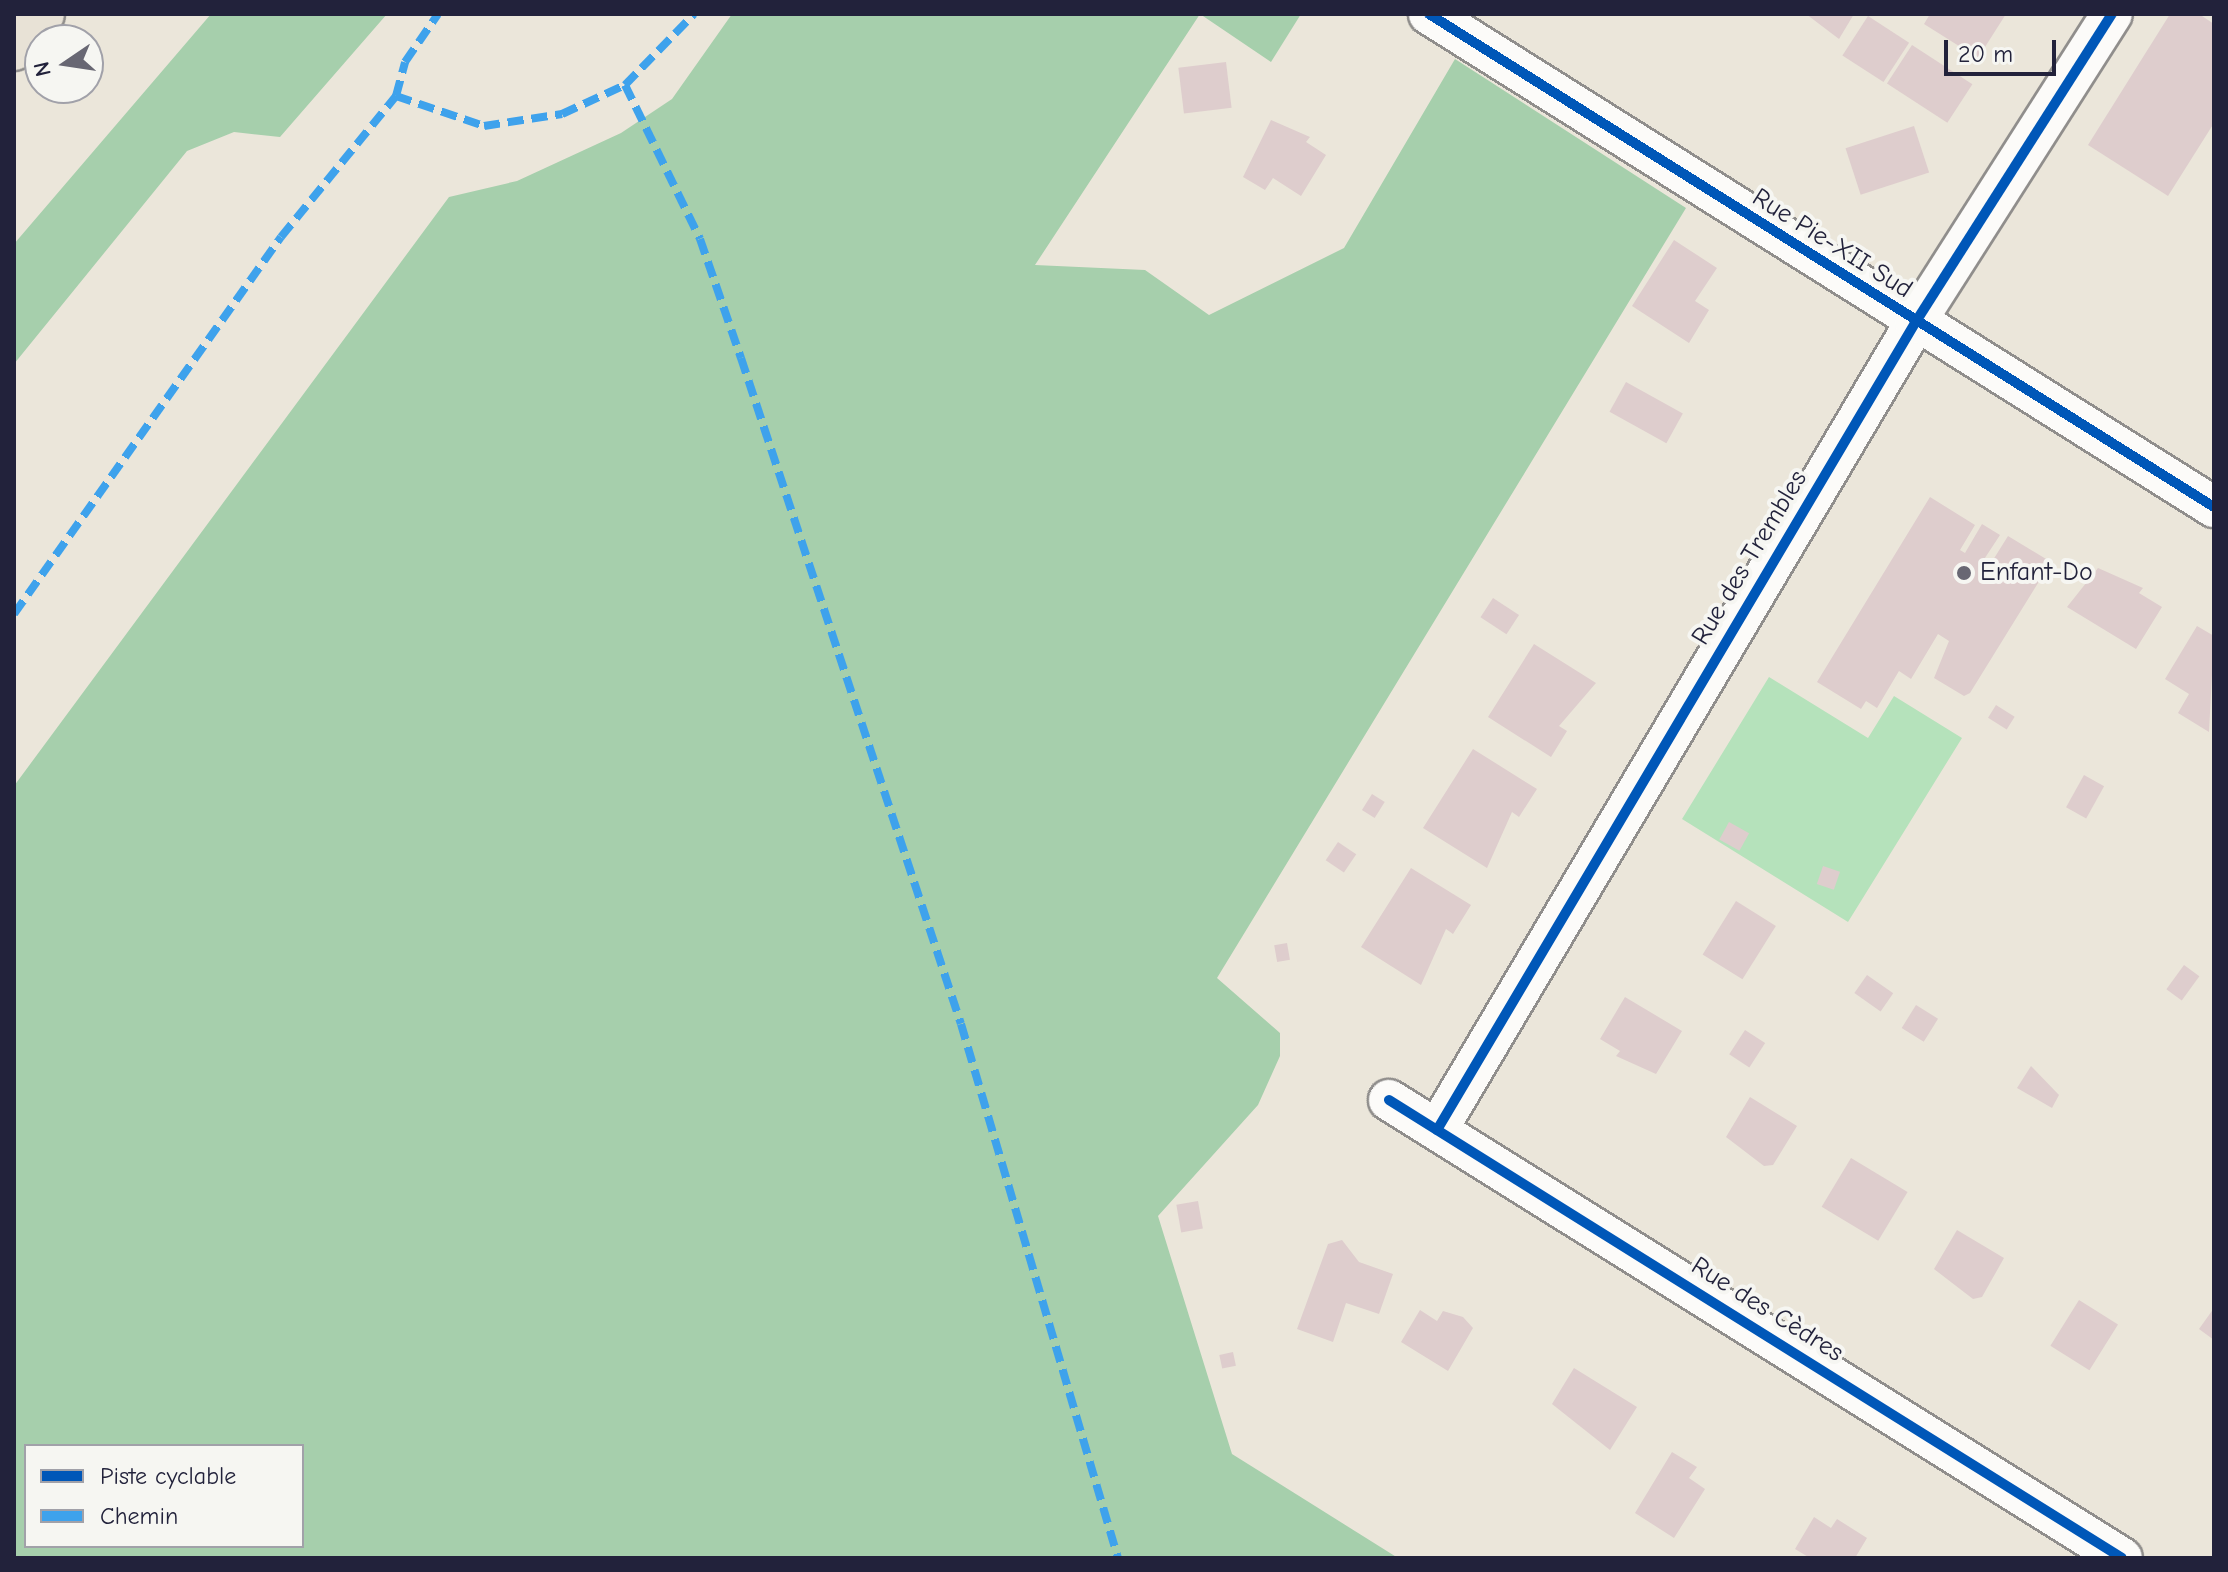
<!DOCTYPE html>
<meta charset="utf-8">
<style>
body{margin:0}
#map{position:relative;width:2228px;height:1572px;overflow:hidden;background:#ebe6da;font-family:"Comic Neue",sans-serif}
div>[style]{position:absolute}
.green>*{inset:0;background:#b5e2bb}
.forest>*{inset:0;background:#a6cfac}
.building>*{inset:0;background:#decdcd;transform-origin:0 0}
.roads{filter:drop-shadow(2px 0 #908e8c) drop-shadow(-2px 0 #908e8c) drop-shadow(0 2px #908e8c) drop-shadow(0 -2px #908e8c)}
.minor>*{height:40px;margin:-20px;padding:0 20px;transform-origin:20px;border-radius:20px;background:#fcfbf9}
.highway>*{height:44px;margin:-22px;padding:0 22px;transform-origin:22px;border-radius:22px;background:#e8e2d6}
.quiet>*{height:8px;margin-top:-4px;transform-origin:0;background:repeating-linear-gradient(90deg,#3ea2ec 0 16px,transparent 0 24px)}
.cycleway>*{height:10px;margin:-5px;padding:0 5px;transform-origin:5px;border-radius:5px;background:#0057b8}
.dots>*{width:22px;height:22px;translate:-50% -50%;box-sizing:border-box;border:4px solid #f6f6f2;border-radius:50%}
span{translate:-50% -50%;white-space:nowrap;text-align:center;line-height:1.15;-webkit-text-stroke:8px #f6f6f2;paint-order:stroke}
.street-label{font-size:26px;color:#22223b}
.poi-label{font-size:26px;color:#22223b}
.left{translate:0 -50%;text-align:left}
.frame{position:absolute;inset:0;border:16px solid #22223b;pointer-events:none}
.legend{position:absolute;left:24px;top:1444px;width:280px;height:104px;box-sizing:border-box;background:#f6f6f2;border:2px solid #a1a1a9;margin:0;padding:10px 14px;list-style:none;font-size:24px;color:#22223b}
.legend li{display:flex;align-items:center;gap:16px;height:40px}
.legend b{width:40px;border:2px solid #a1a1a9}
.north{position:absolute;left:24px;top:24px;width:80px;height:80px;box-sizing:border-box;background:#f6f6f2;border:2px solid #a1a1a9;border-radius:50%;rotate:257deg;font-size:22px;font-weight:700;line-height:32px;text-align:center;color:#22223b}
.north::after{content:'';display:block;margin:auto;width:28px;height:36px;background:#686773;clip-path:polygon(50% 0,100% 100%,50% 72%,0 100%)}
.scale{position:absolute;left:1944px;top:40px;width:112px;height:36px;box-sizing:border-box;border:4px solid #22223b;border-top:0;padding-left:10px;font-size:24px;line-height:28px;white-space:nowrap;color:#22223b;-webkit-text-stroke:6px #f6f6f2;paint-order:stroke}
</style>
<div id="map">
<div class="green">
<i style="clip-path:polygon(1769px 677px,1868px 738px,1894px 696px,1962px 738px,1848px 922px,1682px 819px)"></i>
</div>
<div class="forest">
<i style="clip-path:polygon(211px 14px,387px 14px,280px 137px,234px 132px,187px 151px,14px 364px,14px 244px)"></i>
<i style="clip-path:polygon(evenodd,732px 14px,1301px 14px,1271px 62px,1200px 14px,1035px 265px,1145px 270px,1209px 315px,1344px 248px,1455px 59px,1686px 208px,1217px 978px,1280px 1033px,1280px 1056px,1258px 1105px,1158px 1216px,1232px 1454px,1398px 1558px,14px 1558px,14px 786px,449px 197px,517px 181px,621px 133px,672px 99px,732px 14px,26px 1446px,302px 1446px,302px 1546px,26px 1546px,26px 1446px)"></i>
</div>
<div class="building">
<i style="clip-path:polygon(1806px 14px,1854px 14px,1839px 39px)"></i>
<i style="clip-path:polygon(1930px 14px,2006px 14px,1978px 58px,1924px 24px)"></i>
<i style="clip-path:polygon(2170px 14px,2199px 14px,2214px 24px,2214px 123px,2168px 196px,2088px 145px)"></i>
<i style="left:1868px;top:16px;width:49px;height:47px;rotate:33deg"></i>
<i style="left:1912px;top:45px;width:72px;height:46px;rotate:33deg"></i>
<i style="left:1226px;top:62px;width:46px;height:48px;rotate:83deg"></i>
<i style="clip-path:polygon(1271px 120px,1310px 137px,1306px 142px,1326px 155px,1301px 196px,1273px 178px,1265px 190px,1243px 177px)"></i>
<i style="left:1914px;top:126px;width:49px;height:72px;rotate:72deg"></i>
<i style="clip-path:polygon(1674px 240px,1717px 268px,1695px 301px,1709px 310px,1689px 343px,1632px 306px)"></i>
<i style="left:1626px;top:382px;width:65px;height:34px;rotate:29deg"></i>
<i style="clip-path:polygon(1930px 497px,1975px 525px,1960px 550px,1965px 553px,1982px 524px,2000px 535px,1981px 564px,1988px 568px,2008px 536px,2051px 562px,1970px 693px,1964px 696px,1934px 678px,1949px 641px,1938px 634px,1911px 679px,1899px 671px,1877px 708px,1866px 701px,1861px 709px,1817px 682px)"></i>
<i style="clip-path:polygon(2098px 568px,2143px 588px,2139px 593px,2162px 607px,2136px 649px,2067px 607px)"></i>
<i style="left:1493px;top:598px;width:31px;height:23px;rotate:33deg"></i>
<i style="clip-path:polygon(2197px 626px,2214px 636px,2209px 732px,2178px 713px,2189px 694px,2165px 679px)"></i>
<i style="clip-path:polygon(1534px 644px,1596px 683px,1559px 726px,1567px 731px,1551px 757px,1488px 717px)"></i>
<i style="left:1996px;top:705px;width:22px;height:15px;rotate:32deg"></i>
<i style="clip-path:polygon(1473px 749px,1537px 789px,1519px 817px,1512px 812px,1487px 868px,1423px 828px)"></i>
<i style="left:2084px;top:775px;width:23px;height:37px;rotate:29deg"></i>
<i style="left:1372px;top:794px;width:15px;height:19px;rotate:32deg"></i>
<i style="left:1729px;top:822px;width:23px;height:20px;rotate:29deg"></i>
<i style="left:1338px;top:842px;width:22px;height:22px;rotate:34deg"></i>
<i style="left:1823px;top:866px;width:18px;height:19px;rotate:19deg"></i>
<i style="clip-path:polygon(1411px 868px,1471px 905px,1453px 934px,1446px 929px,1421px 985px,1361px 947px)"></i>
<i style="left:1736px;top:901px;width:47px;height:63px;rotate:32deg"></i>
<i style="left:1287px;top:943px;width:17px;height:13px;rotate:80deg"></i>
<i style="left:2184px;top:965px;width:19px;height:30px;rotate:36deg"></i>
<i style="left:1867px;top:975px;width:32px;height:22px;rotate:35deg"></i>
<i style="clip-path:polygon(1625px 997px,1682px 1031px,1656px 1074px,1616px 1056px,1620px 1051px,1600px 1039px)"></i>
<i style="left:1916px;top:1005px;width:26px;height:27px;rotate:32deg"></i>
<i style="left:1745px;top:1030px;width:24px;height:29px;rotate:33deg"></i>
<i style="clip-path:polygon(2031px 1066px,2059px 1095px,2052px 1108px,2017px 1088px)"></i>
<i style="clip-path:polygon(1750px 1097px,1797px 1126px,1773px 1165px,1764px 1166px,1726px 1137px)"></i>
<i style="left:1851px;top:1158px;width:66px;height:57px;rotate:31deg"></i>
<i style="left:1198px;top:1201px;width:28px;height:22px;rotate:80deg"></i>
<i style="clip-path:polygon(1957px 1230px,2004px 1258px,1982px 1297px,1973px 1299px,1934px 1269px)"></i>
<i style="clip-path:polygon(1342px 1240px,1359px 1262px,1393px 1274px,1379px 1314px,1346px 1303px,1333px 1342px,1297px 1329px,1328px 1244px)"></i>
<i style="left:2079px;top:1300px;width:46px;height:54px;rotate:32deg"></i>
<i style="clip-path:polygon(2214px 1308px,2214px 1340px,2199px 1329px)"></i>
<i style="clip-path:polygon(1420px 1310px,1437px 1321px,1443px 1311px,1463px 1317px,1473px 1328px,1448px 1371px,1401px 1342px)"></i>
<i style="left:1233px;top:1352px;width:14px;height:14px;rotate:78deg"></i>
<i style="clip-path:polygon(1574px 1368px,1637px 1407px,1610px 1450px,1552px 1404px)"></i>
<i style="clip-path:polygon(1672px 1452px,1697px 1467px,1689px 1478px,1705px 1489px,1674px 1538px,1635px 1513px)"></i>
<i style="clip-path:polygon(1814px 1517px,1831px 1528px,1837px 1519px,1867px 1538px,1855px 1558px,1810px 1558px,1795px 1549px)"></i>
</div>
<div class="roads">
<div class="minor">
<i style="left:1429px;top:14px;width:927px;rotate:32.13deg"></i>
<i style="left:1389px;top:1100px;width:864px;rotate:32deg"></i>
<i style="left:1437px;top:1130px;width:938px;rotate:-59.36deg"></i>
<i style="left:1915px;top:323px;width:366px;rotate:-57.5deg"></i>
</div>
<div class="highway">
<i style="left:14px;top:48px;width:44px;rotate:-50.5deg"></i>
</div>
</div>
<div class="quiet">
<i style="left:625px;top:85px;width:171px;rotate:64deg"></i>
<i style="left:700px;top:239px;width:126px;rotate:71deg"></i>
<i style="left:741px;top:358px;width:701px;rotate:71.72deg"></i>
<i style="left:961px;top:1024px;width:557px;rotate:73.62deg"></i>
<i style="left:396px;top:96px;width:93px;rotate:18.8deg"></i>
<i style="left:484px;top:126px;width:79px;rotate:-8.7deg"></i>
<i style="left:562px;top:114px;width:69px;rotate:-24.7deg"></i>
<i style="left:625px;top:85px;width:99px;rotate:-45.8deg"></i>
<i style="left:14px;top:614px;width:462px;rotate:-54.7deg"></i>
<i style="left:281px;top:237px;width:182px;rotate:-50.8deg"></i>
<i style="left:396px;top:96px;width:35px;rotate:-75deg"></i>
<i style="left:405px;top:62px;width:58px;rotate:-55.5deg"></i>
</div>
<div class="cycleway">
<i style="left:1429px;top:14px;width:927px;rotate:32.13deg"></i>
<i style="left:1389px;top:1100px;width:864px;rotate:32deg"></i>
<i style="left:1437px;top:1130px;width:938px;rotate:-59.36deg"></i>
<i style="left:1915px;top:323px;width:366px;rotate:-57.5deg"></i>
</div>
<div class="dots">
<i style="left:1964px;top:573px;background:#686773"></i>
</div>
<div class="street-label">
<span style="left:1832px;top:244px;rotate:32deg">Rue Pie-XII Sud</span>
<span style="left:1750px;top:558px;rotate:-59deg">Rue des Trembles</span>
<span style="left:1767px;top:1310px;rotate:32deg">Rue des Cèdres</span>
</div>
<div class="poi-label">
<span class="left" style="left:1980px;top:573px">Enfant-Do</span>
</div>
<div class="frame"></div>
<ul class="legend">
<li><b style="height:10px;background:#0057b8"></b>Piste cyclable</li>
<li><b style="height:10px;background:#3ea2ec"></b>Chemin</li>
</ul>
<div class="north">N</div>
<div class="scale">20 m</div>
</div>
